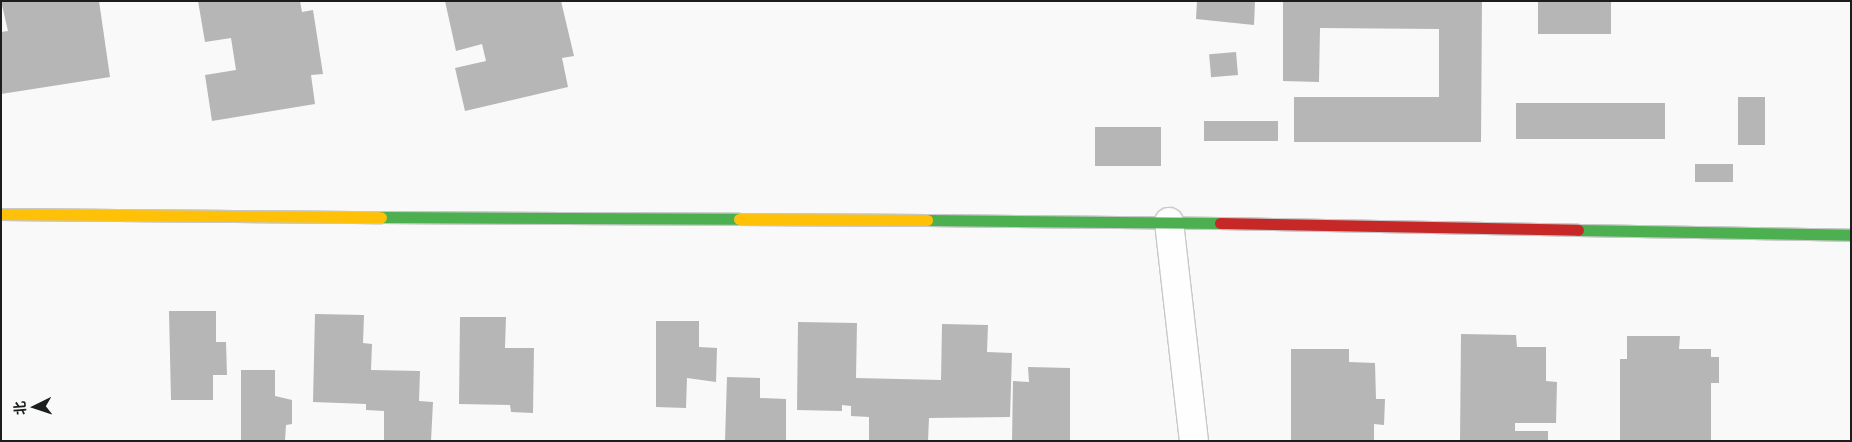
<!DOCTYPE html>
<meta charset="utf-8">
<style>
body{margin:0}
#map{position:relative;width:1852px;height:442px;overflow:hidden;background:#f8f9f8;font-family:Poppins,"Noto Sans SC",sans-serif}
div>[style]{position:absolute}
.building>*{inset:0;background:#b5b6b5;transform-origin:0 0}
.roads{filter:drop-shadow(1px 0 #c7c8c7) drop-shadow(-1px 0 #c7c8c7) drop-shadow(0 1px #c7c8c7) drop-shadow(0 -1px #c7c8c7)}
.street>*{height:28px;margin:-14px;padding:0 14px;transform-origin:14px;border-radius:14px;background:#fefefe}
.fast>*{height:11px;margin:-5.5px;padding:0 5.5px;transform-origin:5.5px;border-radius:5.5px;background:#4caf50}
.slow>*{height:11px;margin:-5.5px;padding:0 5.5px;transform-origin:5.5px;border-radius:5.5px;background:#ffc107}
.jam>*{height:11px;margin:-5.5px;padding:0 5.5px;transform-origin:5.5px;border-radius:5.5px;background:#c62828}
span{translate:-50% -50%;white-space:nowrap;text-align:center;line-height:1.15;-webkit-text-stroke:5px #f7faf8;paint-order:stroke}
.frame{position:absolute;inset:0;border:2px solid #1c1d1d;pointer-events:none}
.north{position:absolute;left:10px;top:382px;width:50px;height:50px;-webkit-text-stroke:4px #f7faf8;paint-order:stroke;rotate:266deg;font-size:14px;font-weight:700;line-height:20px;text-align:center;color:#1c1d1d}
.north::after{content:'';display:block;margin:auto;width:18px;height:22px;background:#1c1d1d;clip-path:polygon(50% 0,100% 100%,50% 72%,0 100%)}
</style>
<div id="map">
<div class="building">
<i style="clip-path:polygon(1px 1px,99px 1px,110px 77px,1px 94px,1px 32px,8px 31px)"></i>
<i style="clip-path:polygon(198px 1px,300px 1px,302px 12px,313px 10px,323px 74px,311px 75px,315px 104px,212px 121px,205px 75px,236px 70px,231px 38px,205px 42px)"></i>
<i style="clip-path:polygon(445px 1px,561px 1px,574px 56px,562px 58px,568px 87px,465px 111px,455px 68px,486px 61px,482px 44px,456px 51px)"></i>
<i style="clip-path:polygon(1197px 1px,1255px 1px,1254px 25px,1196px 19px)"></i>
<i style="clip-path:polygon(1283px 1px,1482px 1px,1481px 142px,1294px 142px,1294px 97px,1439px 97px,1439px 29px,1320px 28px,1319px 82px,1283px 81px)"></i>
<i style="left:1538px;top:1px;width:73px;height:33px"></i>
<i style="left:1236px;top:52px;width:23px;height:27px;rotate:85deg"></i>
<i style="left:1738px;top:97px;width:27px;height:48px"></i>
<i style="left:1516px;top:103px;width:149px;height:36px"></i>
<i style="left:1278px;top:121px;width:20px;height:74px;rotate:90deg"></i>
<i style="left:1095px;top:127px;width:66px;height:39px"></i>
<i style="left:1695px;top:164px;width:38px;height:18px"></i>
<i style="clip-path:polygon(169px 311px,216px 311px,216px 342px,226px 342px,227px 375px,213px 375px,213px 400px,171px 400px)"></i>
<i style="clip-path:polygon(315px 314px,364px 315px,363px 343px,372px 344px,371px 370px,420px 371px,419px 401px,433px 402px,431px 441px,384px 441px,384px 411px,366px 410px,366px 404px,313px 402px)"></i>
<i style="clip-path:polygon(460px 317px,506px 317px,505px 348px,534px 348px,533px 413px,511px 412px,510px 405px,459px 404px)"></i>
<i style="clip-path:polygon(656px 321px,699px 321px,699px 347px,717px 348px,716px 382px,687px 378px,686px 408px,656px 407px)"></i>
<i style="clip-path:polygon(798px 322px,857px 323px,856px 378px,941px 380px,942px 324px,988px 325px,987px 352px,1012px 353px,1010px 417px,929px 418px,928px 441px,869px 441px,869px 417px,851px 416px,851px 406px,842px 405px,842px 411px,797px 410px)"></i>
<i style="clip-path:polygon(1461px 334px,1516px 335px,1517px 347px,1546px 347px,1546px 381px,1557px 382px,1556px 423px,1515px 423px,1515px 431px,1548px 431px,1548px 441px,1460px 441px)"></i>
<i style="clip-path:polygon(1627px 336px,1680px 336px,1679px 349px,1711px 349px,1711px 357px,1719px 357px,1719px 383px,1711px 383px,1711px 441px,1620px 441px,1620px 359px,1627px 359px)"></i>
<i style="clip-path:polygon(1291px 349px,1349px 349px,1349px 362px,1375px 363px,1376px 399px,1385px 399px,1384px 425px,1374px 424px,1374px 441px,1291px 441px)"></i>
<i style="clip-path:polygon(1028px 367px,1070px 368px,1070px 441px,1012px 441px,1013px 381px,1029px 382px)"></i>
<i style="clip-path:polygon(241px 370px,275px 370px,275px 396px,292px 400px,292px 424px,286px 425px,285px 441px,241px 441px)"></i>
<i style="clip-path:polygon(727px 377px,760px 378px,760px 398px,786px 399px,786px 441px,725px 441px)"></i>
</div>
<div class="roads">
<div class="street">
<i style="left:1169px;top:222px;width:220px;rotate:83.5deg"></i>
</div>
<div class="fast">
<i style="left:381px;top:217px;width:358px;rotate:0.3deg"></i>
<i style="left:927px;top:220px;width:293px;rotate:0.6deg"></i>
<i style="left:1578px;top:230px;width:273px;rotate:1deg"></i>
</div>
<div class="slow">
<i style="left:1px;top:214px;width:380px;rotate:0.5deg"></i>
<i style="left:739px;top:219px;width:188px;rotate:0.3deg"></i>
</div>
<div class="jam">
<i style="left:1220px;top:223px;width:358px;rotate:1.1deg"></i>
</div>
</div>
<div class="frame"></div>
<div class="north">北</div>
</div>
